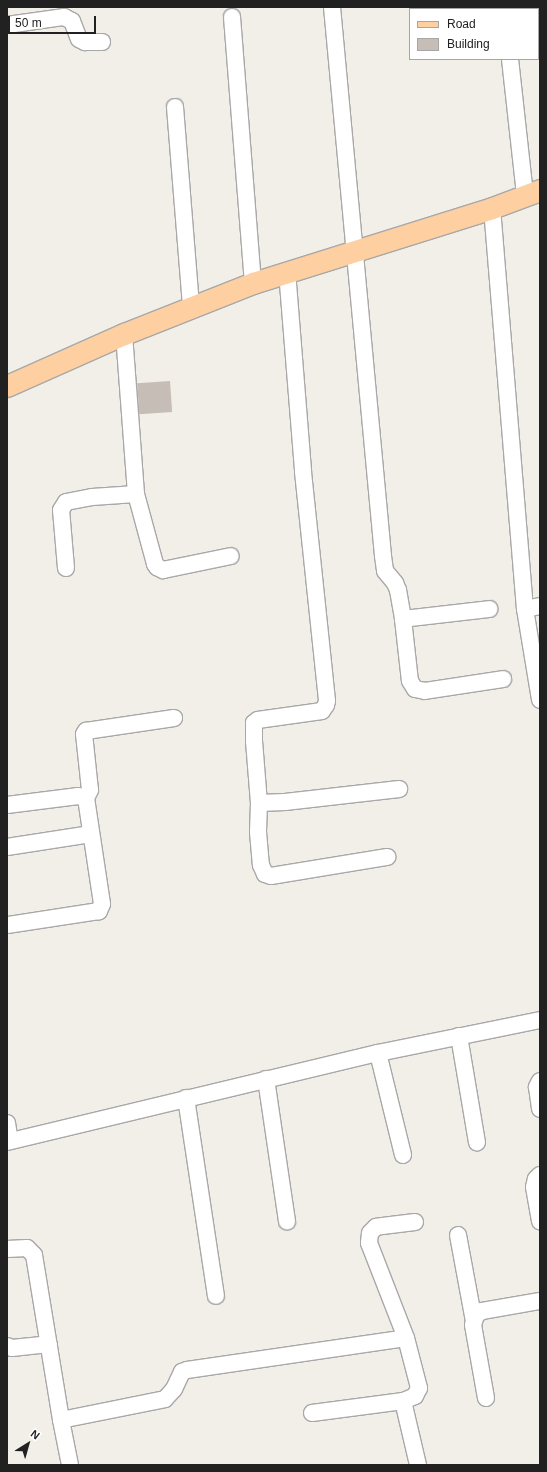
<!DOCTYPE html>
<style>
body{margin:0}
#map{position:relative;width:547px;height:1472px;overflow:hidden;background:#f2eee8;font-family:Helvetica,sans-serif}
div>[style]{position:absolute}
.building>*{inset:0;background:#c7bdb7;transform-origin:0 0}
.roads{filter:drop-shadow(1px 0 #a8a8a8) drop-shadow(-1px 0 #a8a8a8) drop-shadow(0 1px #a8a8a8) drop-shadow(0 -1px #a8a8a8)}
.minor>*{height:16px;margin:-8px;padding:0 8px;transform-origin:8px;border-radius:8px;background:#fff}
.major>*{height:21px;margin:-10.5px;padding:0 10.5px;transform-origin:10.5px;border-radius:10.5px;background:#fecfa1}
span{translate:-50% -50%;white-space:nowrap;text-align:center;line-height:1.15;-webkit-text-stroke:3.5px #fff;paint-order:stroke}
.frame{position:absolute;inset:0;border:8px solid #212121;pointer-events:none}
.legend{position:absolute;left:409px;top:8px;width:130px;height:52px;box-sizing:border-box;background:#fff;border:1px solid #a6a6a6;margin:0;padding:5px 7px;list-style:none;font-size:12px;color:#212121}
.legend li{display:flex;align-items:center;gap:8px;height:20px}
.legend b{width:20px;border:1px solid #a6a6a6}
.north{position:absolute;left:8px;top:1424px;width:40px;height:40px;-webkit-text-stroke:3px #fff;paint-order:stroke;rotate:37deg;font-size:11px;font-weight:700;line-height:16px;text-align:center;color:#212121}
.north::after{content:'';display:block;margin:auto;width:14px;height:18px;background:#212121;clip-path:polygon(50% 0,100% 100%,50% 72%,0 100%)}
.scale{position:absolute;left:8px;top:16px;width:88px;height:18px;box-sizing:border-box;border:2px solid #212121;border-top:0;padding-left:5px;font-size:12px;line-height:14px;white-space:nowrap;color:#212121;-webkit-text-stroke:3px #fff;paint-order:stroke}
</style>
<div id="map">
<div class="building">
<i style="left:170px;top:381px;width:31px;height:33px;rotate:86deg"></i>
</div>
<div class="roads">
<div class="minor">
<i style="left:332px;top:7px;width:551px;rotate:84.69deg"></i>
<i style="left:383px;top:556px;width:15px;rotate:82deg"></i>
<i style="left:385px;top:571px;width:16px;rotate:50deg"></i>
<i style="left:395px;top:583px;width:8px;rotate:67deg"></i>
<i style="left:398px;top:590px;width:29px;rotate:80deg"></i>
<i style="left:403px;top:619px;width:62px;rotate:83.6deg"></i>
<i style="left:410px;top:681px;width:9px;rotate:58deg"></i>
<i style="left:415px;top:689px;width:10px;rotate:11deg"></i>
<i style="left:425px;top:691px;width:79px;rotate:-8.7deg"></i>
<i style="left:504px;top:7px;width:2px;rotate:63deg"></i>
<i style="left:232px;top:17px;width:267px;rotate:85.5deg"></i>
<i style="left:7px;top:25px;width:58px;rotate:-8deg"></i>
<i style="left:64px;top:17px;width:9px;rotate:27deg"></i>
<i style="left:72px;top:21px;width:19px;rotate:69deg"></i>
<i style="left:79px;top:39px;width:7px;rotate:27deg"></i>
<i style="left:85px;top:42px;width:17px"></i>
<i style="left:510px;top:59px;width:136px;rotate:83.7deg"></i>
<i style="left:175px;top:107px;width:202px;rotate:85.4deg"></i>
<i style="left:492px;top:208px;width:402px;rotate:85.3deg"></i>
<i style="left:525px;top:609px;width:92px;rotate:80.6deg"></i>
<i style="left:287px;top:271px;width:202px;rotate:85.4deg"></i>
<i style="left:303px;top:472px;width:230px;rotate:84deg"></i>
<i style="left:327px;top:701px;width:4px;rotate:104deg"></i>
<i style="left:326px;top:705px;width:7px;rotate:124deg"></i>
<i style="left:322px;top:711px;width:65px;rotate:172deg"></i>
<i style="left:258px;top:720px;width:5px;rotate:143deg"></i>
<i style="left:254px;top:723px;width:18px;rotate:90deg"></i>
<i style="left:254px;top:741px;width:62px;rotate:85.4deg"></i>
<i style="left:259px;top:803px;width:29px;rotate:92deg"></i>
<i style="left:258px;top:832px;width:33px;rotate:85deg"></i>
<i style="left:261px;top:865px;width:10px;rotate:66deg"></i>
<i style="left:265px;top:874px;width:6px;rotate:18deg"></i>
<i style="left:271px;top:876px;width:118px;rotate:-9.3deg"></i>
<i style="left:124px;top:334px;width:160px;rotate:85.7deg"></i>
<i style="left:136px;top:494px;width:73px;rotate:74.8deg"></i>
<i style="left:155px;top:564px;width:4px;rotate:56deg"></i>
<i style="left:157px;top:567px;width:7px;rotate:27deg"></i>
<i style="left:163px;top:570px;width:69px;rotate:-11.6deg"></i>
<i style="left:66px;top:568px;width:58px;rotate:-94.9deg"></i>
<i style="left:61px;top:510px;width:9px;rotate:-58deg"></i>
<i style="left:66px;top:502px;width:26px;rotate:-11deg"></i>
<i style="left:92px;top:497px;width:44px;rotate:-3.9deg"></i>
<i style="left:525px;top:609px;width:15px;rotate:-11deg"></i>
<i style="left:403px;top:619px;width:87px;rotate:-6.6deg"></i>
<i style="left:86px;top:798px;width:9px;rotate:-63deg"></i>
<i style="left:90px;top:790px;width:56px;rotate:-96.1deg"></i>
<i style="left:84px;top:734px;width:4px;rotate:-56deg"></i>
<i style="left:86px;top:731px;width:89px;rotate:-8.4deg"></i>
<i style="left:259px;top:803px;width:26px;rotate:-2deg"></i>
<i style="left:285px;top:802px;width:115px;rotate:-6.5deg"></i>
<i style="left:7px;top:805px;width:72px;rotate:-7.2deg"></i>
<i style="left:78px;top:796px;width:8px;rotate:14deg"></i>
<i style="left:86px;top:798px;width:107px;rotate:81.4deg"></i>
<i style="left:102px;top:904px;width:8px;rotate:113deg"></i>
<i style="left:99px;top:911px;width:93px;rotate:171.3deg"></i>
<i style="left:7px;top:847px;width:85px;rotate:-8.8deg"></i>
<i style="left:459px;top:1036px;width:108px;rotate:80.4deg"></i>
<i style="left:378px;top:1053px;width:105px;rotate:76.2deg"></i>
<i style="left:266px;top:1079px;width:144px;rotate:81.6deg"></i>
<i style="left:540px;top:1081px;width:7px;rotate:117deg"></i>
<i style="left:537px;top:1087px;width:22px;rotate:82deg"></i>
<i style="left:186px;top:1098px;width:200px;rotate:81.4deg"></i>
<i style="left:7px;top:1123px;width:18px;rotate:81deg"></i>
<i style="left:7px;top:1142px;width:382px;rotate:-13.5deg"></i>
<i style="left:378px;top:1053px;width:165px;rotate:-11.5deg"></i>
<i style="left:540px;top:1175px;width:6px;rotate:135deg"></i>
<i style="left:536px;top:1179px;width:8px;rotate:104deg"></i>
<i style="left:534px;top:1187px;width:35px;rotate:80deg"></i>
<i style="left:415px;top:1222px;width:39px;rotate:173deg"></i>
<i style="left:376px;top:1227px;width:8px;rotate:135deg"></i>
<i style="left:370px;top:1233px;width:10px;rotate:96deg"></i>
<i style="left:369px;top:1243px;width:102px;rotate:68.7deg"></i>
<i style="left:406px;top:1338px;width:52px;rotate:75.4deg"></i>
<i style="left:419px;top:1388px;width:9px;rotate:117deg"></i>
<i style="left:415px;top:1396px;width:13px;rotate:157deg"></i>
<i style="left:403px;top:1401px;width:66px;rotate:76.8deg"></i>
<i style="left:458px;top:1235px;width:87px;rotate:79.5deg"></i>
<i style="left:7px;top:1249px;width:20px;rotate:-3deg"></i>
<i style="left:27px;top:1248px;width:10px;rotate:45deg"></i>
<i style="left:34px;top:1255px;width:167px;rotate:80.7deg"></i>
<i style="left:61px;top:1420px;width:46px;rotate:78.7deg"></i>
<i style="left:7px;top:1346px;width:5px;rotate:22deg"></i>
<i style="left:12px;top:1348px;width:37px;rotate:-6deg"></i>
<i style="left:486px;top:1398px;width:74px;rotate:-100.1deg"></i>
<i style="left:473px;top:1325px;width:10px;rotate:-73deg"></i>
<i style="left:476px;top:1315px;width:7px;rotate:-34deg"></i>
<i style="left:482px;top:1311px;width:59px;rotate:-9.8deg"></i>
<i style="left:312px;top:1413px;width:92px;rotate:-7.5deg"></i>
<i style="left:61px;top:1420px;width:106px;rotate:-11.4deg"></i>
<i style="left:165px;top:1399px;width:13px;rotate:-48deg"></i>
<i style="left:174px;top:1389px;width:19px;rotate:-65deg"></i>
<i style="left:182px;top:1372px;width:5px;rotate:-22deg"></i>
<i style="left:187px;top:1370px;width:221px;rotate:-8.3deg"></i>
</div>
<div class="major">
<i style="left:7px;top:386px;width:128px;rotate:-24deg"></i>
<i style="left:124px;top:334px;width:139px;rotate:-21.6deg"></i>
<i style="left:253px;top:283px;width:250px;rotate:-17.4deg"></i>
<i style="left:492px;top:208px;width:51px;rotate:-20.6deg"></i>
</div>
</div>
<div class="frame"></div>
<ul class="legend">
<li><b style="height:5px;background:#fecfa1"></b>Road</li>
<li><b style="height:11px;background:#c7bdb7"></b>Building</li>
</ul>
<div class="north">N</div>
<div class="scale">50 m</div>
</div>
